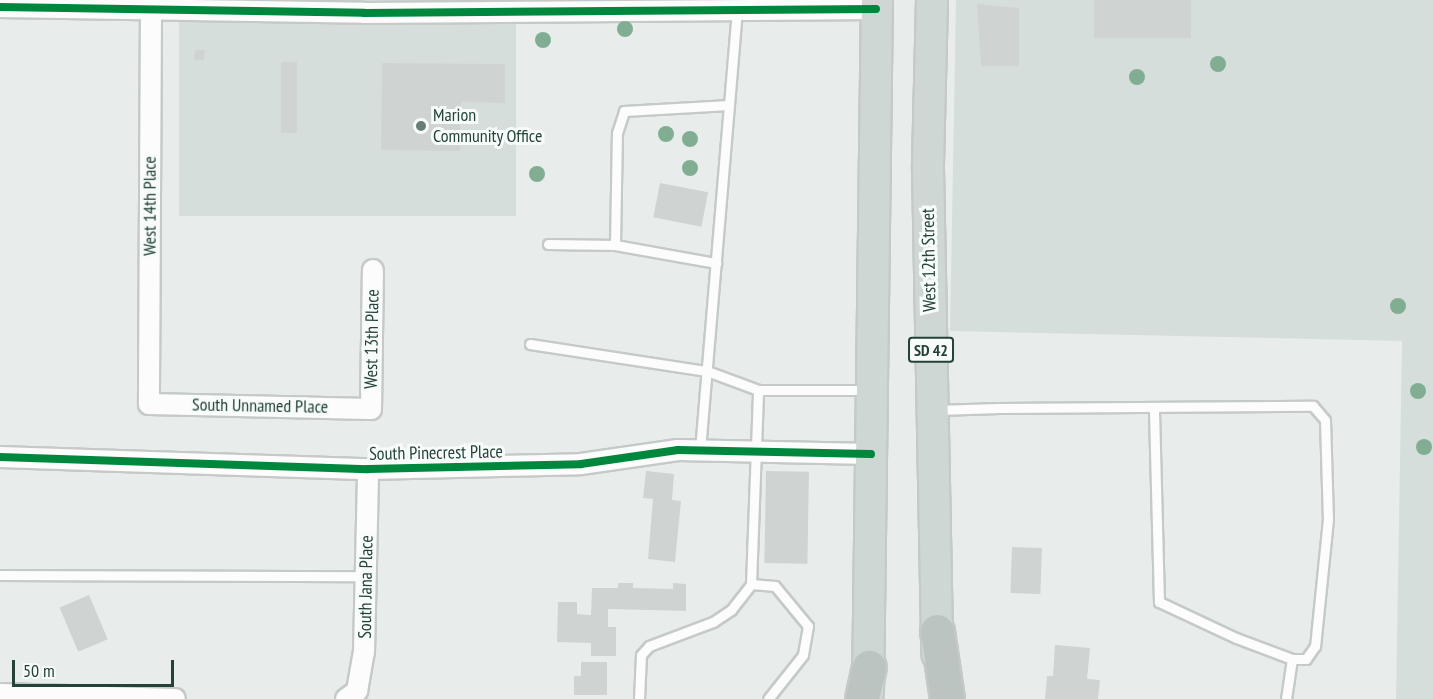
<!DOCTYPE html>
<style>
body{margin:0}
#map{position:relative;width:1433px;height:699px;overflow:hidden;background:#e8edeb;font-family:"PT Sans Narrow",sans-serif}
div>[style]{position:absolute}
.built>*{inset:0;background:#d6dedb;transform-origin:0 0}
.building>*{inset:0;background:#cfd4d2;transform-origin:0 0}
.roads{filter:drop-shadow(2px 0 #c5cac8) drop-shadow(-2px 0 #c5cac8) drop-shadow(0 2px #c5cac8) drop-shadow(0 -2px #c5cac8)}
.service>*{height:9px;margin:-4.5px;padding:0 4.5px;transform-origin:4.5px;border-radius:4.5px;background:#fcfcfc}
.minor>*{height:20px;margin:-10px;padding:0 10px;transform-origin:10px;border-radius:10px;background:#fcfcfc}
.primary>*{height:30px;margin:-15px;padding:0 15px;transform-origin:15px;border-radius:15px;background:#cfd7d5}
.motorway>*{height:33px;margin:-16.5px;padding:0 16.5px;transform-origin:16.5px;border-radius:16.5px;background:#bcc4c2}
.cycleway>*{height:8px;margin:-4px;padding:0 4px;transform-origin:4px;border-radius:4px;background:#00873e}
.trees>*{width:16px;height:16px;margin:-8px;border-radius:50%;background:#81ae93}
.dots>*{width:16px;height:16px;translate:-50% -50%;box-sizing:border-box;border:3px solid #f7fbf9;border-radius:50%}
span{translate:-50% -50%;white-space:nowrap;text-align:center;line-height:1.15;-webkit-text-stroke:6px #f7fbf9;paint-order:stroke}
.shield-label span{padding:2px 4px;background:#f7fbf9;border:2px solid;border-radius:4px;-webkit-text-stroke-width:0}
.shield-label{font-size:16px;color:#24423a;font-weight:700}
.poi-label{font-size:18px;color:#24423a}
.left{translate:0 -50%;text-align:left}
.street-label{font-size:18px;color:#24423a}
.scale{position:absolute;left:12px;top:660px;width:162px;height:27px;box-sizing:border-box;border:3px solid #24423a;border-top:0;padding-left:8px;font-size:18px;line-height:21px;white-space:nowrap;color:#24423a;-webkit-text-stroke:4px #f7fbf9;paint-order:stroke}
</style>
<div id="map">
<div class="built">
<i style="left:179px;top:0;width:337px;height:216px"></i>
<i style="clip-path:polygon(956px 0,1433px 0,1433px 699px,1396px 699px,1402px 341px,950px 331px)"></i>
</div>
<div class="building">
<i style="left:1094px;top:0;width:97px;height:38px"></i>
<i style="clip-path:polygon(977px 4px,1019px 8px,1019px 66px,981px 66px)"></i>
<i style="clip-path:polygon(195px 50px,205px 50px,204px 60px,194px 60px)"></i>
<i style="left:281px;top:62px;width:16px;height:71px"></i>
<i style="clip-path:polygon(382px 63px,505px 64px,505px 103px,461px 102px,460px 151px,381px 150px)"></i>
<i style="left:660px;top:183px;width:49px;height:35px;rotate:11deg"></i>
<i style="clip-path:polygon(646px 471px,674px 474px,672px 500px,681px 501px,675px 562px,648px 559px,653px 499px,643px 498px)"></i>
<i style="left:766px;top:471px;width:43px;height:92px;rotate:1deg"></i>
<i style="left:1012px;top:547px;width:30px;height:46px;rotate:2deg"></i>
<i style="clip-path:polygon(618px 583px,633px 583px,633px 588px,673px 589px,673px 583px,686px 584px,686px 611px,608px 609px,608px 627px,616px 627px,616px 656px,591px 656px,591px 643px,557px 642px,558px 602px,577px 602px,577px 614px,591px 615px,592px 588px,618px 588px)"></i>
<i style="left:89px;top:595px;width:48px;height:32px;rotate:67deg"></i>
<i style="clip-path:polygon(1055px 645px,1090px 648px,1087px 679px,1100px 680px,1098px 699px,1045px 699px,1047px 676px,1053px 676px)"></i>
<i style="clip-path:polygon(581px 662px,607px 662px,607px 695px,574px 695px,574px 676px,581px 676px)"></i>
</div>
<div class="roads">
<div class="service">
<i style="left:548px;top:244px;width:67px;rotate:0.9deg"></i>
<i style="left:615px;top:245px;width:103px;rotate:10.1deg"></i>
<i style="left:615px;top:245px;width:112px;rotate:-89deg"></i>
<i style="left:617px;top:133px;width:23px;rotate:-72deg"></i>
<i style="left:624px;top:111px;width:105px;rotate:-3.3deg"></i>
<i style="left:530px;top:344px;width:179px;rotate:8.7deg"></i>
<i style="left:707px;top:371px;width:54px;rotate:20.4deg"></i>
<i style="left:758px;top:390px;width:109px"></i>
<i style="left:937px;top:410px;width:62px;rotate:-1.8deg"></i>
<i style="left:999px;top:408px;width:314px;rotate:-0.4deg"></i>
<i style="left:1313px;top:406px;width:18px;rotate:49deg"></i>
<i style="left:1325px;top:420px;width:99px;rotate:88.3deg"></i>
<i style="left:1328px;top:519px;width:128px;rotate:95.8deg"></i>
<i style="left:1315px;top:646px;width:16px;rotate:125deg"></i>
<i style="left:1306px;top:659px;width:14px;rotate:180deg"></i>
<i style="left:1292px;top:659px;width:60px;rotate:-159.4deg"></i>
<i style="left:1236px;top:638px;width:85px;rotate:-154.9deg"></i>
<i style="left:1159px;top:602px;width:195px;rotate:-91.5deg"></i>
<i style="left:700px;top:450px;width:442px;rotate:-85.2deg"></i>
<i style="left:0;top:575px;width:366px;rotate:0.2deg"></i>
<i style="left:751px;top:584px;width:24px;rotate:5deg"></i>
<i style="left:775px;top:586px;width:52px;rotate:50.5deg"></i>
<i style="left:808px;top:626px;width:29px;rotate:100deg"></i>
<i style="left:803px;top:655px;width:56px;rotate:128.5deg"></i>
<i style="left:639px;top:699px;width:44px;rotate:-87.4deg"></i>
<i style="left:641px;top:655px;width:12px;rotate:-48deg"></i>
<i style="left:649px;top:646px;width:68px;rotate:-20.6deg"></i>
<i style="left:713px;top:622px;width:22px;rotate:-34deg"></i>
<i style="left:731px;top:610px;width:33px;rotate:-52deg"></i>
<i style="left:751px;top:584px;width:194px;rotate:-87.9deg"></i>
<i style="left:1286px;top:699px;width:40px;rotate:-81.5deg"></i>
</div>
<div class="minor">
<i style="left:0;top:7px;width:364px;rotate:0.9deg"></i>
<i style="left:364px;top:13px;width:512px;rotate:-0.45deg"></i>
<i style="left:151px;top:8px;width:396px;rotate:90.3deg"></i>
<i style="left:149px;top:404px;width:222px;rotate:1.3deg"></i>
<i style="left:371px;top:409px;width:139px;rotate:-89.2deg"></i>
<i style="left:0;top:457px;width:368px;rotate:1.9deg"></i>
<i style="left:368px;top:469px;width:213px;rotate:-1.3deg"></i>
<i style="left:581px;top:464px;width:98px;rotate:-8.2deg"></i>
<i style="left:678px;top:450px;width:193px;rotate:1.2deg"></i>
<i style="left:0;top:694px;width:175px;rotate:1.6deg"></i>
<i style="left:346px;top:699px;width:14px;rotate:-36deg"></i>
<i style="left:357px;top:691px;width:40px;rotate:-80deg"></i>
<i style="left:364px;top:652px;width:183px;rotate:-88.7deg"></i>
</div>
<div class="primary">
<i style="left:932px;top:0;width:169px;rotate:91.4deg"></i>
<i style="left:928px;top:169px;width:485px;rotate:88.9deg"></i>
<i style="left:868px;top:693px;width:693px;rotate:-89.26deg"></i>
</div>
<div class="motorway">
<i style="left:937px;top:631px;width:69px;rotate:81.6deg"></i>
<i style="left:862px;top:699px;width:33px;rotate:-78deg"></i>
</div>
</div>
<div class="cycleway">
<i style="left:0;top:7px;width:364px;rotate:0.9deg"></i>
<i style="left:364px;top:13px;width:512px;rotate:-0.45deg"></i>
<i style="left:0;top:457px;width:368px;rotate:1.9deg"></i>
<i style="left:368px;top:469px;width:213px;rotate:-1.3deg"></i>
<i style="left:581px;top:464px;width:98px;rotate:-8.2deg"></i>
<i style="left:678px;top:450px;width:193px;rotate:1.2deg"></i>
</div>
<div class="trees">
<i style="left:625px;top:29px"></i>
<i style="left:543px;top:40px"></i>
<i style="left:1218px;top:64px"></i>
<i style="left:1137px;top:77px"></i>
<i style="left:666px;top:134px"></i>
<i style="left:690px;top:139px"></i>
<i style="left:690px;top:168px"></i>
<i style="left:537px;top:174px"></i>
<i style="left:1398px;top:306px"></i>
<i style="left:1418px;top:391px"></i>
<i style="left:1424px;top:447px"></i>
</div>
<div class="dots">
<i style="left:421px;top:126px;background:#697e78"></i>
</div>
<div class="shield-label">
<span style="left:931px;top:350px">SD 42</span>
</div>
<div class="poi-label">
<span class="left" style="left:433px;top:126px">Marion<br>Community Office</span>
</div>
<div class="street-label">
<span style="left:150px;top:206px;rotate:-90deg">West 14th Place</span>
<span style="left:929px;top:260px;rotate:-91deg">West 12th Street</span>
<span style="left:372px;top:339px;rotate:-89deg">West 13th Place</span>
<span style="left:260px;top:406px;rotate:1deg">South Unnamed Place</span>
<span style="left:436px;top:453px;rotate:-1deg">South Pinecrest Place</span>
<span style="left:366px;top:587px;rotate:-89deg">South Jana Place</span>
</div>
<div class="scale">50 m</div>
</div>
